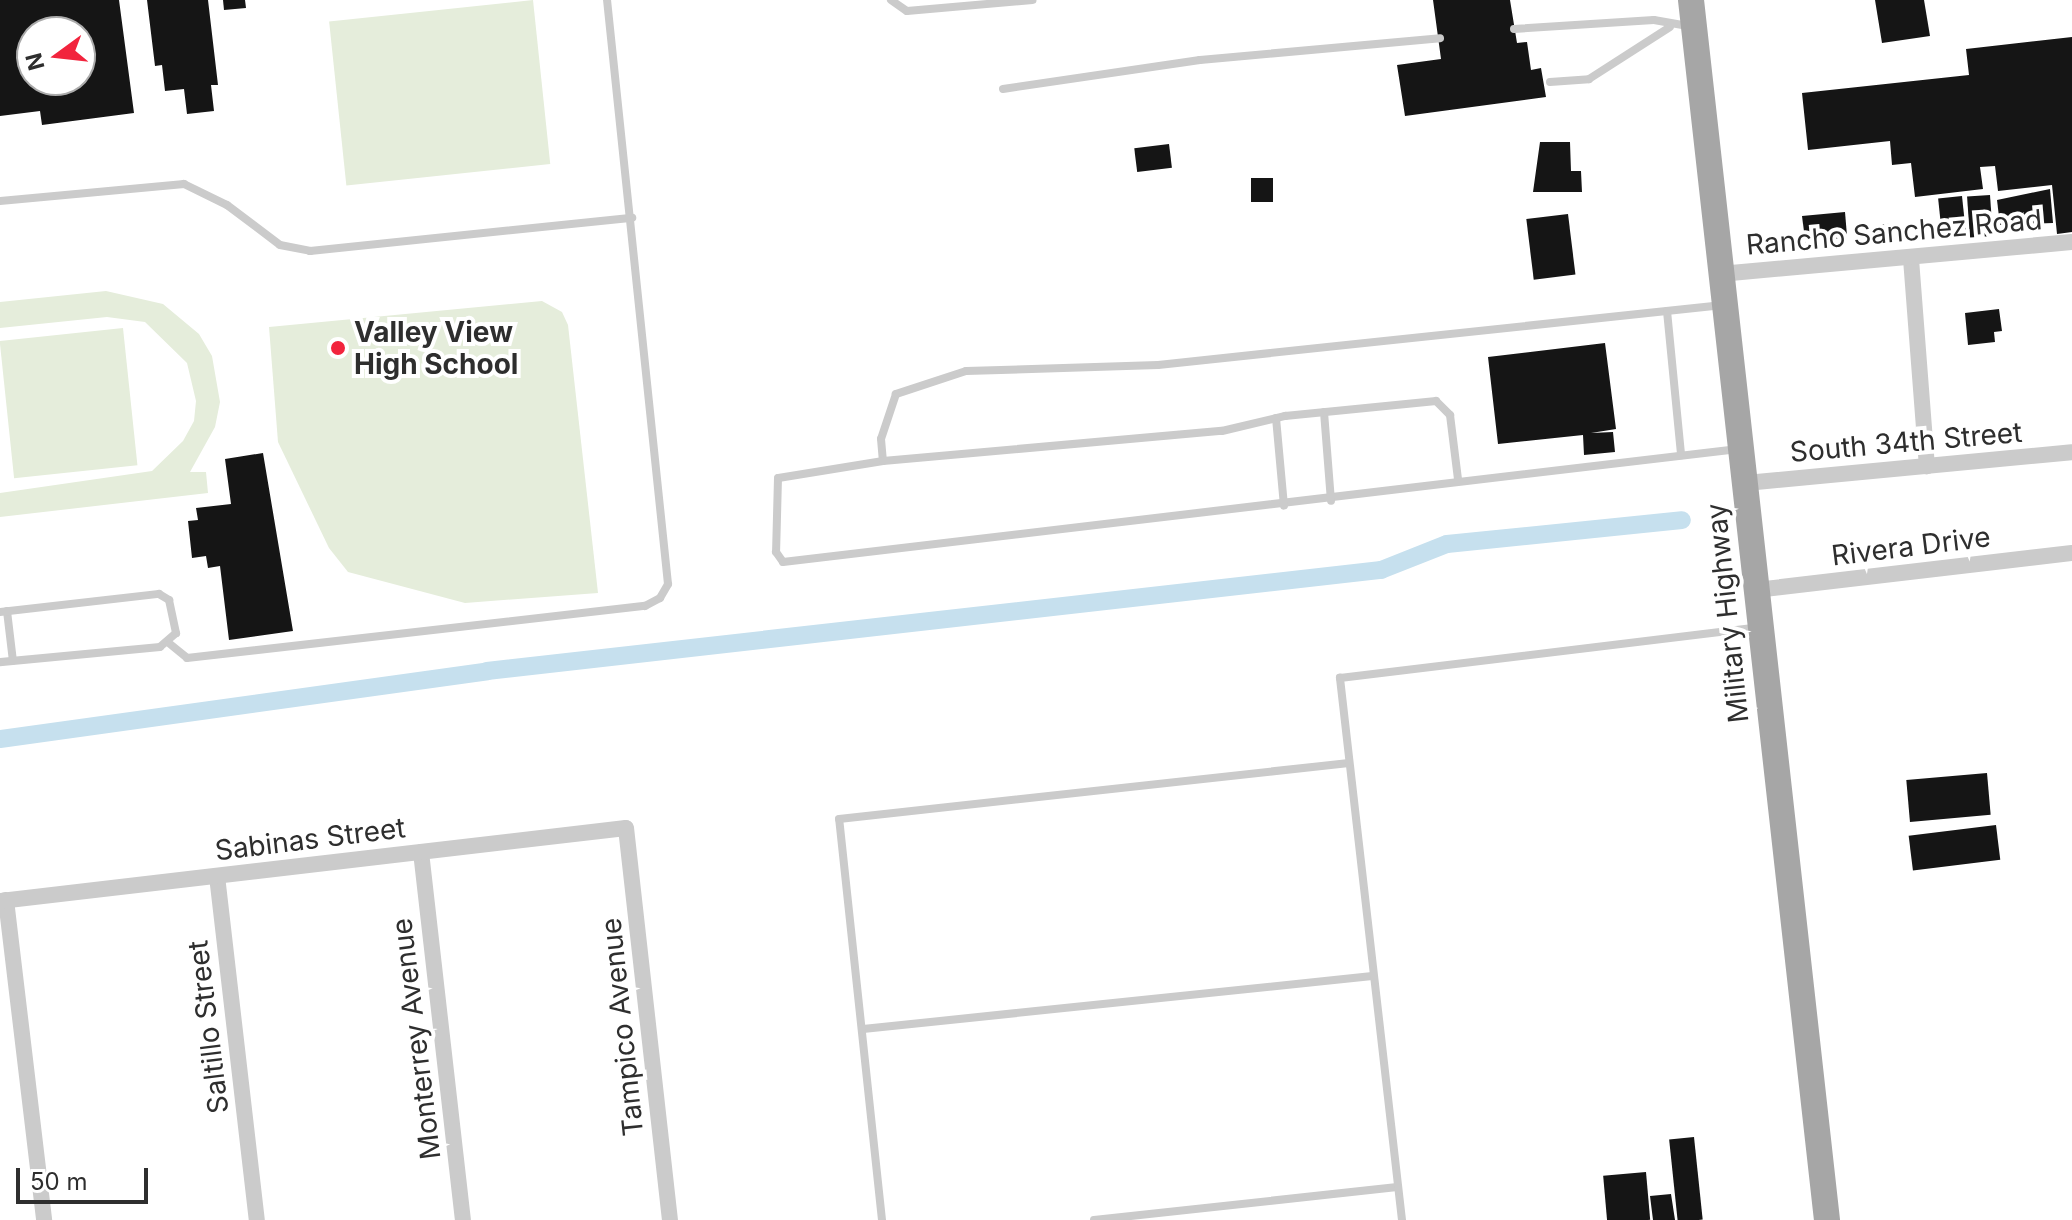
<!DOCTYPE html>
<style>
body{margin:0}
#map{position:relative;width:2072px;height:1220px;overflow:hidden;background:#fff;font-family:Inter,sans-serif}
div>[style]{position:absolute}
.green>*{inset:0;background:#e5eddb;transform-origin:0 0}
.canal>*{height:18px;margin:-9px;padding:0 9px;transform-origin:9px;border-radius:9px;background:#c6e0ee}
.building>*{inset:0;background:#151515;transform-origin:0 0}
.lane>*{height:8px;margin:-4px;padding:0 4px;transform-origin:4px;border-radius:4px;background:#cbcbcb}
.street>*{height:16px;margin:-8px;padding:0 8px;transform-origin:8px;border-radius:8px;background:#cbcbcb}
.primary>*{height:26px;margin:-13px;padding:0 13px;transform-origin:13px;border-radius:13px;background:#a6a6a6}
.dots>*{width:22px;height:22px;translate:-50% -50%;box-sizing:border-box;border:4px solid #fff;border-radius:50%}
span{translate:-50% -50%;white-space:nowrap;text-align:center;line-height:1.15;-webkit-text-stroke:8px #fff;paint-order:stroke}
.street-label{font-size:28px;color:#2e2e2e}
.poi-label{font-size:28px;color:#2e2e2e;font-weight:700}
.left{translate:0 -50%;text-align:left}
.north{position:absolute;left:16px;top:16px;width:80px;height:80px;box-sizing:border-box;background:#fff;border:2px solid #ababab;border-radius:50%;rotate:255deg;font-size:22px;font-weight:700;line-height:32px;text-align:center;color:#2e2e2e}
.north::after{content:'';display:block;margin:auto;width:28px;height:36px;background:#f2243d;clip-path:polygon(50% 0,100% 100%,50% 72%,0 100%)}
.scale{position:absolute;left:16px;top:1168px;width:132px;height:36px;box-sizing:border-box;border:4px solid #2e2e2e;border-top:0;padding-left:10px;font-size:24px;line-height:28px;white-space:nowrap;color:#2e2e2e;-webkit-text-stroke:6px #fff;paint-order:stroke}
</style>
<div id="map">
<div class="green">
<i style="left:533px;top:0;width:165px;height:205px;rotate:84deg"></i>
<i style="clip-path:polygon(106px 291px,163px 304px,199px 334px,212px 356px,220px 402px,215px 427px,190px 472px,206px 472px,208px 493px,0 517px,0 493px,152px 471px,183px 441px,194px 421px,196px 401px,187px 363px,145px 322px,107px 317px,0 328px,0 302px)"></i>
<i style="clip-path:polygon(542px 301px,562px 312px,568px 325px,598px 593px,465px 603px,348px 572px,329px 548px,278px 442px,269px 327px)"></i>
<i style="left:123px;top:328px;width:138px;height:124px;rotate:84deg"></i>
</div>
<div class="canal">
<i style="left:0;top:739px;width:492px;rotate:-7.9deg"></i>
<i style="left:487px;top:671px;width:900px;rotate:-6.45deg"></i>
<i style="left:1381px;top:570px;width:71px;rotate:-21.5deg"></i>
<i style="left:1447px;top:544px;width:236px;rotate:-5.8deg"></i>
</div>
<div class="building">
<i style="clip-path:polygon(evenodd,0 0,119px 0,134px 113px,42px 125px,40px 111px,0 116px,0 0,32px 32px,80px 32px,80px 80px,32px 80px,32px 32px)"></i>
<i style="clip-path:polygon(147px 0,208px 0,218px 85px,211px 85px,214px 111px,187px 114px,184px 89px,165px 91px,162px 65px,155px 66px)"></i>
<i style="clip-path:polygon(223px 0,245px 0,246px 8px,224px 10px)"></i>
<i style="clip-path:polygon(1433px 0,1510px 0,1517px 43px,1527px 42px,1531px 70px,1541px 68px,1546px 97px,1405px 116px,1397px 65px,1441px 59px)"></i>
<i style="clip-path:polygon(1875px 0,1924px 0,1930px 36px,1882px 43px)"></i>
<i style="clip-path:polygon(2072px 37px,2072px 232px,2057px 234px,2052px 185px,1998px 191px,1995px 166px,1980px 167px,1983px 189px,1915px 197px,1911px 163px,1892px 165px,1890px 141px,1808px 150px,1802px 93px,1969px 75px,1966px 49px)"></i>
<i style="clip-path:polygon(1540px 142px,1570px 142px,1571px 171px,1581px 171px,1582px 192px,1533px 192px)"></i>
<i style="left:1169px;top:144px;width:24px;height:35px;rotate:83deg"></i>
<i style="left:1251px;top:178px;width:22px;height:24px"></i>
<i style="clip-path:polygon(2050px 189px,2053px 223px,2000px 225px,1997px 200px)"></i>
<i style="left:1990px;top:195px;width:41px;height:23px;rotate:86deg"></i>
<i style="left:1962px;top:196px;width:37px;height:24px;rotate:84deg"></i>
<i style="clip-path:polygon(1845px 212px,1847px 236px,1806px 247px,1802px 216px)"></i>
<i style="left:1568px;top:214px;width:61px;height:42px;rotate:83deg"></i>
<i style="left:1892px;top:223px;width:16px;height:15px;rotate:79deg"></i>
<i style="clip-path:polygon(1999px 309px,2002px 331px,1994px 332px,1995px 342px,1968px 345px,1965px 313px)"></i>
<i style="clip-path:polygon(1605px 343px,1616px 429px,1591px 433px,1613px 432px,1615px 452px,1584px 455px,1583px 435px,1498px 444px,1488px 357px)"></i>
<i style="clip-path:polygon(263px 453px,293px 631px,229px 640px,220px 566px,208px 568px,206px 556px,192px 558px,188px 521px,198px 520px,196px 508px,231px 504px,225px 459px)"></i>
<i style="left:1987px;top:773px;width:42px;height:81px;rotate:85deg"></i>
<i style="left:1996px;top:825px;width:35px;height:88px;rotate:83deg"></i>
<i style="left:1694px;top:1137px;width:83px;height:25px;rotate:84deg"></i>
<i style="left:1646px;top:1172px;width:48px;height:43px;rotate:85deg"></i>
<i style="clip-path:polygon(1671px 1194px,1675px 1220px,1653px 1220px,1650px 1196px)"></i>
</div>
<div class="lane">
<i style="left:891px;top:0;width:19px;rotate:35deg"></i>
<i style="left:907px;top:11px;width:126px;rotate:-5deg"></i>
<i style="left:1514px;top:29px;width:140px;rotate:-3.7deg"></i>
<i style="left:1654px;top:20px;width:36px;rotate:10deg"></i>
<i style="left:1550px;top:82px;width:39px;rotate:-4deg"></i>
<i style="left:1589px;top:79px;width:96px;rotate:-32.7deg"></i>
<i style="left:1003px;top:89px;width:199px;rotate:-8.4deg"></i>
<i style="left:1200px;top:60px;width:241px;rotate:-5.2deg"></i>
<i style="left:0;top:201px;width:185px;rotate:-5.3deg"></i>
<i style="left:184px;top:184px;width:48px;rotate:26deg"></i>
<i style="left:227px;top:205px;width:66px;rotate:37deg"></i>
<i style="left:280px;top:245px;width:31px;rotate:11deg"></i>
<i style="left:310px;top:251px;width:324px;rotate:-5.9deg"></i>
<i style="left:1723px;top:305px;width:568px;rotate:173.94deg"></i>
<i style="left:1158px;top:365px;width:192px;rotate:178.2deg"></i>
<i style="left:966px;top:371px;width:74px;rotate:161.8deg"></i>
<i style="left:896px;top:394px;width:47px;rotate:108.4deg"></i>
<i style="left:881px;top:439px;width:22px;rotate:85deg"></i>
<i style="left:883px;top:461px;width:106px;rotate:170.8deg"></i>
<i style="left:778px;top:478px;width:74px;rotate:91.5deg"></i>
<i style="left:776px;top:552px;width:12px;rotate:55deg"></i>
<i style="left:783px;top:562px;width:962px;rotate:-6.75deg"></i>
<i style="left:1667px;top:311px;width:145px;rotate:84.4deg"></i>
<i style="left:1324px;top:412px;width:89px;rotate:85.5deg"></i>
<i style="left:1276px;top:418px;width:88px;rotate:84.8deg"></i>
<i style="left:883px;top:461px;width:340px;rotate:-5.1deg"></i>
<i style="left:1222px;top:431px;width:65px;rotate:-13.4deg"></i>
<i style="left:1285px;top:416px;width:152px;rotate:-5.7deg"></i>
<i style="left:1436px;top:401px;width:20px;rotate:45deg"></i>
<i style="left:1450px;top:415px;width:64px;rotate:82.9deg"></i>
<i style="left:7px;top:611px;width:50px;rotate:83.2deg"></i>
<i style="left:0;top:612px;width:160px;rotate:-6.5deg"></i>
<i style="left:159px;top:594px;width:12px;rotate:31deg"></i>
<i style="left:169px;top:600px;width:34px;rotate:78deg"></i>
<i style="left:176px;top:633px;width:21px;rotate:139deg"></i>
<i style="left:160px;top:647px;width:161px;rotate:174.6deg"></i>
<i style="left:170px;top:644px;width:22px;rotate:39deg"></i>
<i style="left:187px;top:658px;width:461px;rotate:-6.5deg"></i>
<i style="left:645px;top:606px;width:17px;rotate:-28deg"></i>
<i style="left:660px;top:598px;width:16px;rotate:-60deg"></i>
<i style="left:668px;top:584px;width:587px;rotate:-95.96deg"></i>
<i style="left:863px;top:1029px;width:512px;rotate:-5.94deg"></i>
<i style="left:882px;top:1220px;width:403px;rotate:-96.1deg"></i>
<i style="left:839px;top:819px;width:513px;rotate:-6.27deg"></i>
<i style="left:1094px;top:1220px;width:305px;rotate:-6.2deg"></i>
<i style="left:1402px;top:1220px;width:546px;rotate:-96.53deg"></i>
<i style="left:1340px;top:678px;width:422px;rotate:-6.9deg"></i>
</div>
<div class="street">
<i style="left:1911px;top:259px;width:208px;rotate:85.6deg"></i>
<i style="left:1720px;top:274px;width:353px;rotate:-5.2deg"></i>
<i style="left:1746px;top:483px;width:327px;rotate:-5.4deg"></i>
<i style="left:1756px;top:590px;width:318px;rotate:-6.7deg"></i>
<i style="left:421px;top:852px;width:370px;rotate:83.5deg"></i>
<i style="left:217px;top:876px;width:346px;rotate:83.4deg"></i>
<i style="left:6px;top:900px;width:322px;rotate:83.2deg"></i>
<i style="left:0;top:901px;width:630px;rotate:-6.65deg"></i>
<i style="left:626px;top:828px;width:394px;rotate:83.6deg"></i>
</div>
<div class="primary">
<i style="left:1691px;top:0;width:1228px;rotate:83.64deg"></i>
</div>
<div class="dots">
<i style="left:338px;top:348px;background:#f2243d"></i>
</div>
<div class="street-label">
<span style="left:1894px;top:232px;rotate:-5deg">Rancho Sanchez Road</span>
<span style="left:1906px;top:442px;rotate:-5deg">South 34th Street</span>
<span style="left:1911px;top:546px;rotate:-7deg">Rivera Drive</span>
<span style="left:1727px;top:613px;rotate:-96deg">Military Highway</span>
<span style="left:310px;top:839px;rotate:-7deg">Sabinas Street</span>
<span style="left:208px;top:1027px;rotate:-97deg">Saltillo Street</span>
<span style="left:622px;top:1027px;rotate:-96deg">Tampico Avenue</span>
<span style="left:416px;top:1039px;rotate:-97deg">Monterrey Avenue</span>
</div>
<div class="poi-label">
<span class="left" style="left:354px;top:348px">Valley View<br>High School</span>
</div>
<div class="north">N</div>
<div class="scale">50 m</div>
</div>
